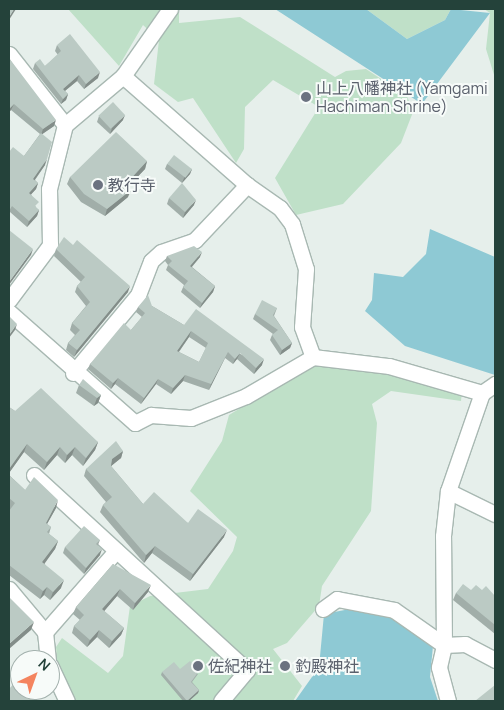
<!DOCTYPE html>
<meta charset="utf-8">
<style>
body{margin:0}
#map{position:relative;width:504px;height:710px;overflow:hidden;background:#e6efeb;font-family:Manrope,"Noto Sans JP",sans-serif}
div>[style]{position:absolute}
.green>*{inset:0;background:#bfe0c8}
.water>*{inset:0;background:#8ec9d4}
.roads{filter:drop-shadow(1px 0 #a8b8b2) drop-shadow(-1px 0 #a8b8b2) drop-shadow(0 1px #a8b8b2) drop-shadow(0 -1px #a8b8b2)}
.minor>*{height:15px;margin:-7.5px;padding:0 7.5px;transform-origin:7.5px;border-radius:7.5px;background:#fff}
.wall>*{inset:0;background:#a1aea9}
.shaded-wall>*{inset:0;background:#838d89}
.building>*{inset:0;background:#bbcac4;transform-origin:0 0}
.dots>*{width:14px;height:14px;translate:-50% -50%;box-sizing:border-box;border:2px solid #f7fbf9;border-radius:50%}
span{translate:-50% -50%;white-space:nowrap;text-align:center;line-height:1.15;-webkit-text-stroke:4px #f7fbf9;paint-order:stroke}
.worship-label{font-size:16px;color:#5b616d}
.left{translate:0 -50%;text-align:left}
.frame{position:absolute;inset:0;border:10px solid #24423a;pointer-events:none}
.north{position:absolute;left:10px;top:650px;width:50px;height:50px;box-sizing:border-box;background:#f7fbf9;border:1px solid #a3b1ad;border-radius:50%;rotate:42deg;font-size:14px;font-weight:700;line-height:20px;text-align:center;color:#24423a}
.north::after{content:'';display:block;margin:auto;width:18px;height:22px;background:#f4845f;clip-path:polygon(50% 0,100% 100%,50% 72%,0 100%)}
</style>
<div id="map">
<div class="green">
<i style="clip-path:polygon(68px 9px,179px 9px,179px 23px,240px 17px,335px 77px,346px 71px,366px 69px,407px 96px,413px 112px,401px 143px,343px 204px,296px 215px,275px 178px,319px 107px,273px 80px,245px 107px,244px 149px,236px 163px,193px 98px,178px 102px,154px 84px,159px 40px,143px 25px,119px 66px)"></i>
<i style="clip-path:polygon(366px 9px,451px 9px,445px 20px,407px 39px)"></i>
<i style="clip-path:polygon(484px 9px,495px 9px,495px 78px,486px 49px,490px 13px)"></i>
<i style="clip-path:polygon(313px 364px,463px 381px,461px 401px,391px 391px,372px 404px,377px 423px,371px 511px,322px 586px,319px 606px,287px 643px,273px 649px,302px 686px,293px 701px,76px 701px,58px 674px,56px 647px,62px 638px,108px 673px,123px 656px,130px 606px,150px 596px,208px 589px,233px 551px,237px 537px,190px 491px,222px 441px,229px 415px)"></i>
</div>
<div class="water">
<i style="clip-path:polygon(275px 9px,366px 9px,407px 39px,445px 20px,451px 9px,490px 13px,422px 104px)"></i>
<i style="clip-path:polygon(430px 229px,495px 257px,495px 375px,405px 346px,365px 311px,372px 300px,374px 273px,403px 277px,426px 254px)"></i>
<i style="clip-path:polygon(350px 609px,394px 617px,433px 646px,430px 677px,438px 701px,295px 701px,319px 667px,324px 614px)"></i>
</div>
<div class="roads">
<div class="minor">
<i style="left:9px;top:54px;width:90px;rotate:51.7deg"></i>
<i style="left:123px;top:76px;width:165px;rotate:41.3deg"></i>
<i style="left:247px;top:185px;width:40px;rotate:34.9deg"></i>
<i style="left:280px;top:208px;width:20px;rotate:53deg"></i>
<i style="left:292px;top:224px;width:47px;rotate:72.7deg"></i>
<i style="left:306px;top:269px;width:58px;rotate:93.9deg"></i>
<i style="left:302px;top:327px;width:32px;rotate:70deg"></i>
<i style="left:9px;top:300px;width:69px;rotate:-53.3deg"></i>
<i style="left:50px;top:245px;width:56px;rotate:-91deg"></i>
<i style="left:49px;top:189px;width:66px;rotate:-76deg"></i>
<i style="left:65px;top:125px;width:76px;rotate:-40.2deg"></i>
<i style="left:123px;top:76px;width:82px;rotate:-55deg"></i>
<i style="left:9px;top:312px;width:168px;rotate:41.4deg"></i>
<i style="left:135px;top:423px;width:18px;rotate:-27deg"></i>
<i style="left:151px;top:415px;width:40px;rotate:4.3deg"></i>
<i style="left:191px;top:418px;width:59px;rotate:-21.8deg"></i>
<i style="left:246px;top:396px;width:78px;rotate:-30.2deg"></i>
<i style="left:313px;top:357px;width:77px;rotate:6.8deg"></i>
<i style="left:389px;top:366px;width:97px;rotate:16.2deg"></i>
<i style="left:73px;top:373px;width:102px;rotate:-50.2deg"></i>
<i style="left:138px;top:295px;width:36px;rotate:-69deg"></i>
<i style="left:151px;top:261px;width:13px;rotate:-42deg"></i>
<i style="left:161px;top:252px;width:36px;rotate:-19deg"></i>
<i style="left:195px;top:240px;width:76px;rotate:-46.6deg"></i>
<i style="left:34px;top:475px;width:289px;rotate:42.5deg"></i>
<i style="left:247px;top:670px;width:40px;rotate:130deg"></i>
<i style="left:448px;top:491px;width:52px;rotate:26.1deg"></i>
<i style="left:9px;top:589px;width:56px;rotate:50.1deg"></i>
<i style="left:45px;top:632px;width:28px;rotate:84deg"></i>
<i style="left:323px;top:609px;width:17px;rotate:-36deg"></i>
<i style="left:337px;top:599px;width:58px;rotate:10.9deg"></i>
<i style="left:394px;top:610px;width:61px;rotate:35deg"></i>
<i style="left:444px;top:645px;width:21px;rotate:-3deg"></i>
<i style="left:465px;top:644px;width:34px;rotate:28deg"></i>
<i style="left:45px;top:632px;width:108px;rotate:-48.8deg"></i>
<i style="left:50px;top:665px;width:40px;rotate:65deg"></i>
<i style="left:448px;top:701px;width:35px;rotate:-105deg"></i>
<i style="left:439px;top:667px;width:23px;rotate:-77deg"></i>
<i style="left:444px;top:645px;width:109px;rotate:-90.5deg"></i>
<i style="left:443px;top:536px;width:45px;rotate:-83.7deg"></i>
<i style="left:448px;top:491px;width:104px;rotate:-70.9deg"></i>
<i style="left:482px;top:393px;width:16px;rotate:-35deg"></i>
</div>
</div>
<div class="wall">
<i style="clip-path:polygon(57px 45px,98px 78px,84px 89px,77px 81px,65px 91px,68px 94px,66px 100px,61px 104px,33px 69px,35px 63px,45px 66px,58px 55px,55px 51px)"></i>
<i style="clip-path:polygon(9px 58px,54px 126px,42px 134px,45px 165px,35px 180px,38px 183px,36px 189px,31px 194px,36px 208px,39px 210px,37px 216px,27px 227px,10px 212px,9px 214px,9px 152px,24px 156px,40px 134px,11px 110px,9px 112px)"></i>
<i style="clip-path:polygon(99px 116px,123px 120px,110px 134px,97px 122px)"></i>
<i style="clip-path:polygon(147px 161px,145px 169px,128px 187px,128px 197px,105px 216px,81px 202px,67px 184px,70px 177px)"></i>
<i style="clip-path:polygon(167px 164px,192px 169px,190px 174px,182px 183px,165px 169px)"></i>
<i style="clip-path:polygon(169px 198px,194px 205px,183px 218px,167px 204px)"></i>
<i style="clip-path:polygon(73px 245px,128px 292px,74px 357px,66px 350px,68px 343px,75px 335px,70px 330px,72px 323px,86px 306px,75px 292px,77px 286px,81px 282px,54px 256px,56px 249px)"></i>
<i style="clip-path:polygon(167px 256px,200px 257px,192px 267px,215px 286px,213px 292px,200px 308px,181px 292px,184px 285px,166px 270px,168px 265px,165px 261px)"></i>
<i style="clip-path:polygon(evenodd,152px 306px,184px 325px,262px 365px,254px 374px,237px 359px,233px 364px,225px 358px,209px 390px,183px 381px,171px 394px,156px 384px,141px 404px,115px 384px,111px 389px,88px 369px,90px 364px,131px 330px,142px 317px,136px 312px,138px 307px,152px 306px,189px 337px,206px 348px,199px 362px,179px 352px,189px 337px)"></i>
<i style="clip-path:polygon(277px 308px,274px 316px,292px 343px,290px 348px,280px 355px,270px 340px,272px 335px,273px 334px,253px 319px,255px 314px)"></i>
<i style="clip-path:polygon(79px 385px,101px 395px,98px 403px,94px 406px,76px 393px)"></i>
<i style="clip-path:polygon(9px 407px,15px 411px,98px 442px,95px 450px,83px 466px,72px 455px,65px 463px,57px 455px,44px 470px,24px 452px,9px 473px)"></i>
<i style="clip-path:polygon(123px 451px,121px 458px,112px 465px,111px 466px,143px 504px,188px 523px,224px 537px,190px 581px,152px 553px,144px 563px,100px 512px,103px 505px,106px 502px,84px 476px,86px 469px)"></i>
<i style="clip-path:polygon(9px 475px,25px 490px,56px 508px,47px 524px,51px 527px,49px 534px,58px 541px,55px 549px,44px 563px,61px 588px,50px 600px,44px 595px,40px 599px,9px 575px,9px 511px,10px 510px,9px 509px)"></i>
<i style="clip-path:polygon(100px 540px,98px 545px,100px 555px,84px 574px,63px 553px,65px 547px)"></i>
<i style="clip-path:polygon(113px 564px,148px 592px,133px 610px,117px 596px,104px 611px,124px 628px,121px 635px,109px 648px,97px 637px,87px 647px,72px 633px,74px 626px,80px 620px,73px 614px,76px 607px)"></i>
<i style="clip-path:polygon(471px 590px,482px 590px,495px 596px,495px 634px,453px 600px,456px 593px)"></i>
<i style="clip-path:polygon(180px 669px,198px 674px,192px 682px,199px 690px,198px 693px,189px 701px,183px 701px,161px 675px,162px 672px)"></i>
</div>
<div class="shaded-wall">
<i style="clip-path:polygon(14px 9px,16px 9px,9px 20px,9px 17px)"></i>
<i style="clip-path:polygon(100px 72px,98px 78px,84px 89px,86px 84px)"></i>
<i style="clip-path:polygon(79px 75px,77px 81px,61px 94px,63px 89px)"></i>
<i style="clip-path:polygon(68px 94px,66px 100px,61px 104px,63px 99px)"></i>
<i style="clip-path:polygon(14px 104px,11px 110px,9px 112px,9px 109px)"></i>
<i style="clip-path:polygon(125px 115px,123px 120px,110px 134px,112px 128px)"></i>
<i style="clip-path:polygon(56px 120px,54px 126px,41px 135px,43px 129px)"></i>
<i style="clip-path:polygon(47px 159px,45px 165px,31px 185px,33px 179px)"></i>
<i style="clip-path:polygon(147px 161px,145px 169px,123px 192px,125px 185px)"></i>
<i style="clip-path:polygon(192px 169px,190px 174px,182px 183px,184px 178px)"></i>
<i style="clip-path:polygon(38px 183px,36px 189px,27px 199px,29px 193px)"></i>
<i style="clip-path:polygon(131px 190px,128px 197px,105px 216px,107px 209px)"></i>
<i style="clip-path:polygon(196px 200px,194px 205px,183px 218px,185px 212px)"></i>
<i style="clip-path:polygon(39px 210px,37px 216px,27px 227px,29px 221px)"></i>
<i style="clip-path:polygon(33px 249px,31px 255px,9px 285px,9px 282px)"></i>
<i style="clip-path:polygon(202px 252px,200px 257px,188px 271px,190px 266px)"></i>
<i style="clip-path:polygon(130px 286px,128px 292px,74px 357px,77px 350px)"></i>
<i style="clip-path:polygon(215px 286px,213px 292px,200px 308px,202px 303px)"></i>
<i style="clip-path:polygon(17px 324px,15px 330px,9px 338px,9px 335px)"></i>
<i style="clip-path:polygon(191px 331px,189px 337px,175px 357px,177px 351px)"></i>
<i style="clip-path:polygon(292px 343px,290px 348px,280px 355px,282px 350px)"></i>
<i style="clip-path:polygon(228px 352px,209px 390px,211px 384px)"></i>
<i style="clip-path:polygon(240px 353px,237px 359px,233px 364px,235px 359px)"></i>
<i style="clip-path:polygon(264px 359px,262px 365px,254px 374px,256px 368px)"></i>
<i style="clip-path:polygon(185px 375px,183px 381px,171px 394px,173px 388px)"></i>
<i style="clip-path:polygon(118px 378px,115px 384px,111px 389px,113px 383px)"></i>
<i style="clip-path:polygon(158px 379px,156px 384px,141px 404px,144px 398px)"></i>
<i style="clip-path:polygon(101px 395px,98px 403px,94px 406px,97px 398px)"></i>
<i style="clip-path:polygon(98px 442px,95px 450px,83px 466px,86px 458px)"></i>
<i style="clip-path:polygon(27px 444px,24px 452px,9px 473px,9px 469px)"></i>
<i style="clip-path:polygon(60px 447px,57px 455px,44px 470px,47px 462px)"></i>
<i style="clip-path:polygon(75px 447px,72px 455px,65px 463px,67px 455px)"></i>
<i style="clip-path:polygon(123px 451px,121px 458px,110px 467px,112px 459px)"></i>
<i style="clip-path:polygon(58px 500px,56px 508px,43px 531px,46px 523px)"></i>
<i style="clip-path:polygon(227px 530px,224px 537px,190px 581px,193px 574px)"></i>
<i style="clip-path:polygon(58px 541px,55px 549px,40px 570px,42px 562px)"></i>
<i style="clip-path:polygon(155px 546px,152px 553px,144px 563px,146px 555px)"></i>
<i style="clip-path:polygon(102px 549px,100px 555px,84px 574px,86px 568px)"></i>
<i style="clip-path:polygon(64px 580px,61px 588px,50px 600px,53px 592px)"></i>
<i style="clip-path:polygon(151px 585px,148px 592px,133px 610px,135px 603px)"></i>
<i style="clip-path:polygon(47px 587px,44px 595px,40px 599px,43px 591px)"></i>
<i style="clip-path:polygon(120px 589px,117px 596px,100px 616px,102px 609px)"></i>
<i style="clip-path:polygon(34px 622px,31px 630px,9px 649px,9px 644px)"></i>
<i style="clip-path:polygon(124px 628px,121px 635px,109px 648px,112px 641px)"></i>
<i style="clip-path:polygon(99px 630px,97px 637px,87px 647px,90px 640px)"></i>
<i style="clip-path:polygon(199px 690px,198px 693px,189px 701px,187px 701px)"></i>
</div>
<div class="building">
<i style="clip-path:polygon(9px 9px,14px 9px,9px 17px)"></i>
<i style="clip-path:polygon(70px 34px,100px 72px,86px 84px,79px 75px,63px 89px,68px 94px,63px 99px,35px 63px,40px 59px,45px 66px,61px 51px,57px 45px)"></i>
<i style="clip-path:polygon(9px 58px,56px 120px,43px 129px,14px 104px,9px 109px)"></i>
<i style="left:113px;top:102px;width:18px;height:20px;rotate:47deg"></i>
<i style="clip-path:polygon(116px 132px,147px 161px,125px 185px,131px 190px,107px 209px,84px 194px,70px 177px)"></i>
<i style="clip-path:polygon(41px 133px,52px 142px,47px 159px,33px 179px,38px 183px,29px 193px,39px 202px,35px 206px,39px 210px,29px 221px,12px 206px,9px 211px,9px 152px,13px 147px,24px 156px)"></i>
<i style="left:174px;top:155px;width:23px;height:11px;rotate:38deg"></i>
<i style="clip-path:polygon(182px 183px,196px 200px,185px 212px,169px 198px)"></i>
<i style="clip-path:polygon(9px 230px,33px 249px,9px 282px)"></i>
<i style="clip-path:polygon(64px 237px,73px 245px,77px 240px,130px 286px,77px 350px,68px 343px,80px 330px,72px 323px,90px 302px,77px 286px,85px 277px,56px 249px)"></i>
<i style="clip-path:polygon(194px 246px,202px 252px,190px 266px,215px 286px,202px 303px,183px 287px,188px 281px,168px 265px,172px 261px,167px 256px)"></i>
<i style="clip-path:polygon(evenodd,148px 295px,152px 306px,184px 325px,196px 309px,264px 359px,256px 368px,240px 353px,235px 359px,228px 352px,211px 384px,185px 375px,173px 388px,158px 379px,144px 398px,118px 378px,113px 383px,90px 364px,124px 323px,131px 330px,145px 313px,138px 307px,148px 295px,191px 331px,208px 343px,199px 362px,177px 351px,191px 331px)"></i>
<i style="clip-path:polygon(262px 300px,277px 308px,273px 315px,292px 343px,282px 350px,272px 335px,278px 330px,255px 314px)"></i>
<i style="clip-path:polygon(9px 316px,17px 324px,9px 335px)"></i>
<i style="clip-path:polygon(83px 379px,101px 395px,97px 398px,79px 385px)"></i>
<i style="clip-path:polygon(41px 388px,98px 442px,86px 458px,75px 447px,67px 455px,60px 447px,47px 462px,27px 444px,9px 469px,9px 407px,15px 411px)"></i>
<i style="clip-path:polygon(116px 441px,123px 451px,112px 459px,111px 466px,143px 504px,154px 492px,188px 523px,198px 509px,227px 530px,193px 574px,155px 546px,146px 555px,103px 505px,112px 497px,86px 469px)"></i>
<i style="clip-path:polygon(9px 475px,25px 490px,34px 477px,58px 500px,46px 523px,51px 527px,47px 532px,58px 541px,42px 562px,64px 580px,53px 592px,47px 587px,43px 591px,9px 565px,9px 511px,15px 503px,9px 498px)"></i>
<i style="clip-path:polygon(84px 526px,100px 540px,96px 544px,102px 549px,86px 568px,65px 547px)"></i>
<i style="clip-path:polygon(113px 564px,151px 585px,135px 603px,120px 589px,102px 609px,124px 628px,112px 641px,99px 630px,90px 640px,74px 626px,84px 615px,76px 607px)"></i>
<i style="clip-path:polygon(463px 584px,471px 590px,476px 585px,482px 590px,486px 586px,495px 596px,495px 625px,456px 593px)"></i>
<i style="clip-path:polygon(9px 597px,34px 622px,9px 644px)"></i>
<i style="clip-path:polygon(190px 661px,199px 671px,191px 682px,199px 690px,187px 701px,162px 672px,174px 662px,180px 669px)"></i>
<i style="clip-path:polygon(19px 678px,20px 680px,20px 690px,28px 690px,38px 701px,9px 701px,9px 689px)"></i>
<i style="clip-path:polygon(495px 685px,495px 701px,475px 701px)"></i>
</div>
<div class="dots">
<i style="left:306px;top:97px;background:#6b7280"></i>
<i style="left:98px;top:185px;background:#6b7280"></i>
<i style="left:198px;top:666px;background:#6b7280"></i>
<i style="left:285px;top:666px;background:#6b7280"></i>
</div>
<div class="worship-label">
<span class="left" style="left:316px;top:97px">山上八幡神社 (Yamgami<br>Hachiman Shrine)</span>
<span class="left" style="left:108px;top:185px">教行寺</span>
<span class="left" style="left:208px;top:666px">佐紀神社</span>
<span class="left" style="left:295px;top:666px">釣殿神社</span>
</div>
<div class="frame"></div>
<div class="north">N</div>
</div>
